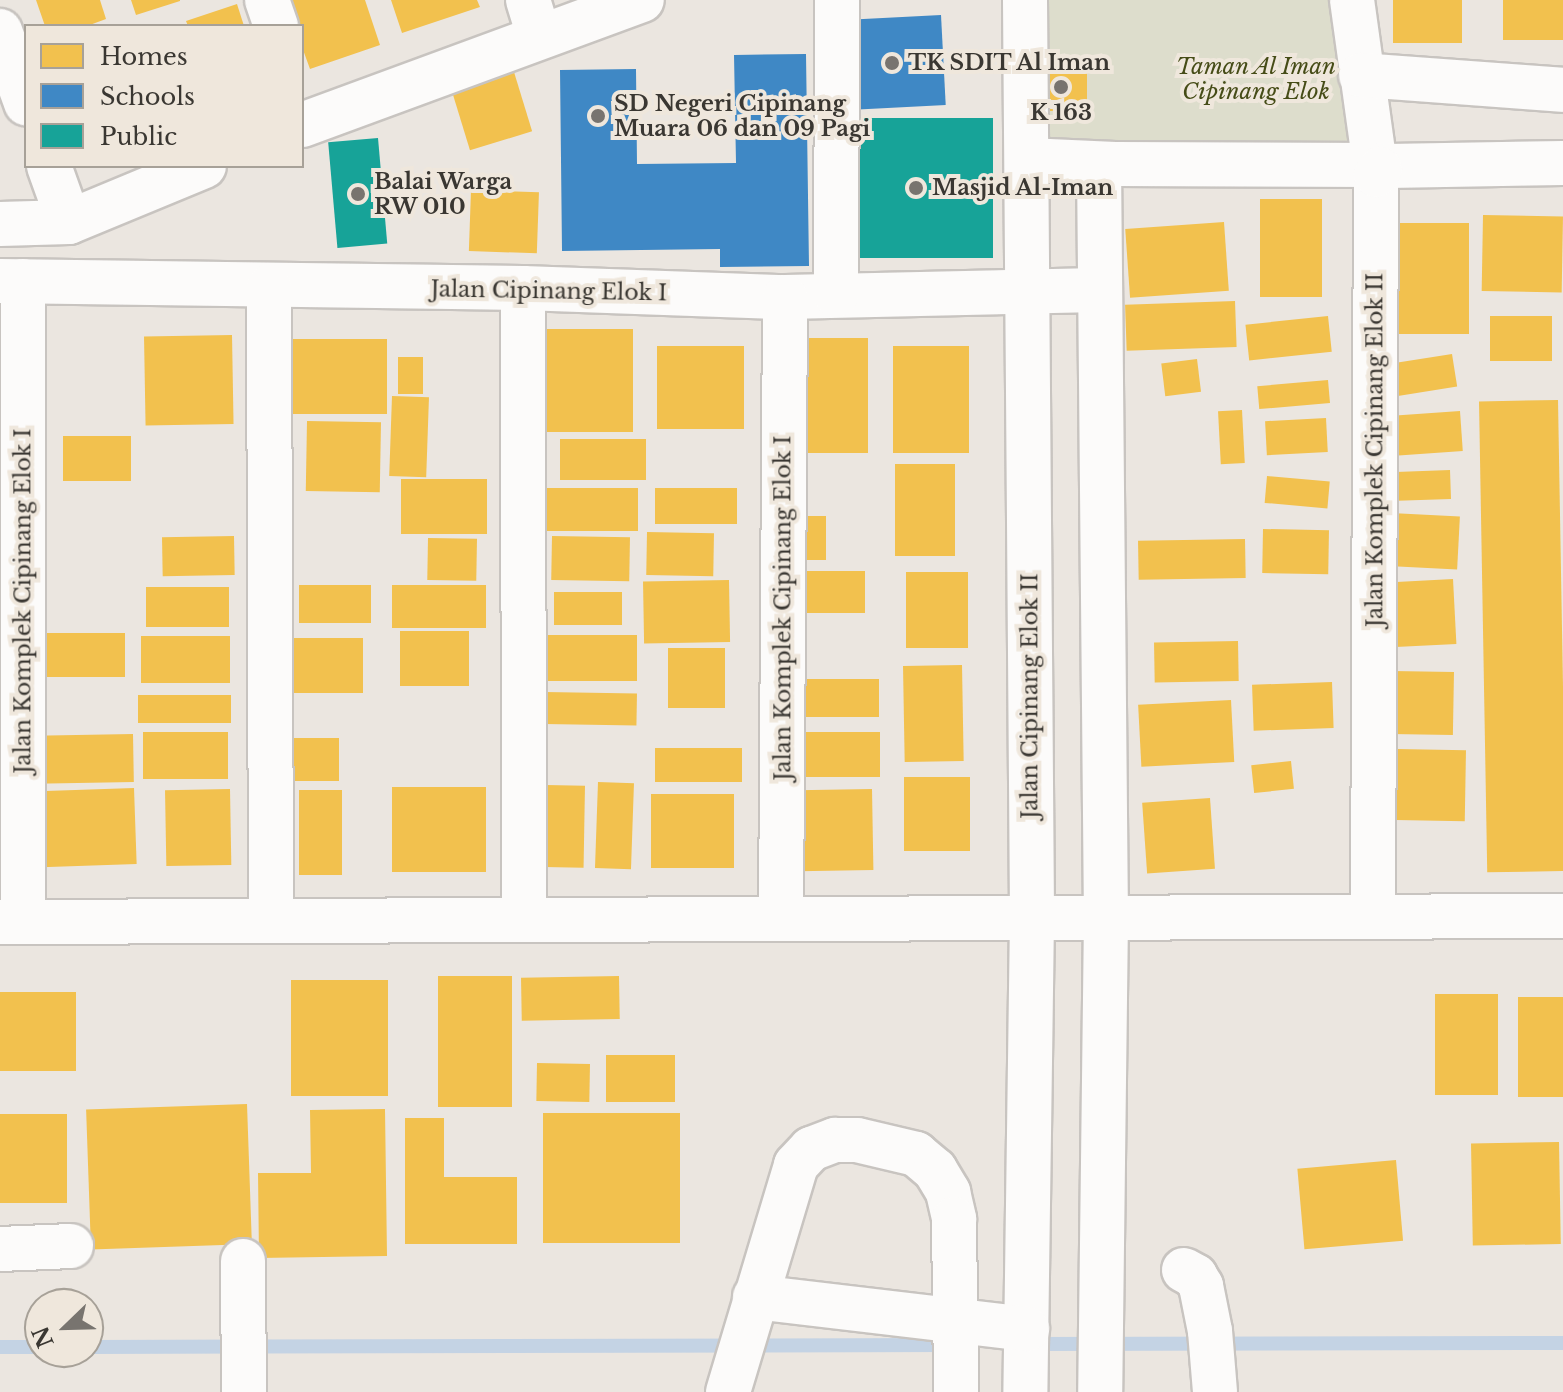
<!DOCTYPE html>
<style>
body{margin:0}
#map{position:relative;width:1563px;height:1392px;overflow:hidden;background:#ebe6e0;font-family:"Libre Baskerville",serif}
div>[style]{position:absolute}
.green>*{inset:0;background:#ddc;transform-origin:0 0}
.homes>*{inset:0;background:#f2c14e;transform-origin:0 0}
.schools>*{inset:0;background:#3f88c5;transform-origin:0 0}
.public>*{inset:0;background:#17a398;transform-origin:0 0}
.stream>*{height:14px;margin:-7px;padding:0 7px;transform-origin:7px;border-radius:7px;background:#c4d3e4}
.roads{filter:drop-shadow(2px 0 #c8c4c0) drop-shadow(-2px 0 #c8c4c0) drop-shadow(0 2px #c8c4c0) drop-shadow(0 -2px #c8c4c0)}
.minor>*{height:44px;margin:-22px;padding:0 22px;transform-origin:22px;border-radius:22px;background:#fcfbfa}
.dots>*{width:22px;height:22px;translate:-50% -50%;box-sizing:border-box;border:4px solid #efe7dc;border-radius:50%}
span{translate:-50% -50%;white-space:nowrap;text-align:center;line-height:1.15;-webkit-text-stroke:8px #efe7dc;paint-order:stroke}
.poi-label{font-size:22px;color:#3a3732;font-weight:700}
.left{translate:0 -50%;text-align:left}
.park-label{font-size:22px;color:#464c17;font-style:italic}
.street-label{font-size:22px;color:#3a3732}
.legend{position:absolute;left:24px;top:24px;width:280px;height:144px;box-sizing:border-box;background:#efe7dc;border:2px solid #a7a198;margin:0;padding:10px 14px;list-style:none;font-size:24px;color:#3a3732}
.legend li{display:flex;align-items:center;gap:16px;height:40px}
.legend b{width:40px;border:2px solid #a7a198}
.north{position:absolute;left:24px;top:1288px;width:80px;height:80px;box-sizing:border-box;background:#efe7dc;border:2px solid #a7a198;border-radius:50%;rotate:247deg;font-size:22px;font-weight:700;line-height:32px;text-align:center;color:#3a3732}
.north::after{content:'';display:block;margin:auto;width:28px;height:36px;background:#78746f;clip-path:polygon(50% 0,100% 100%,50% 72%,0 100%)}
</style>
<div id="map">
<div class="green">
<i style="left:1032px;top:0;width:318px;height:154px"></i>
</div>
<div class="homes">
<i style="clip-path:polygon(36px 0,100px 0,106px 19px,87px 26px,45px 26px)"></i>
<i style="clip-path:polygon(131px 0,180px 0,180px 1px,136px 15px)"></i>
<i style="clip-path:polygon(286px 0,365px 0,380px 45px,310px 69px,302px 47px,302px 26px,295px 26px)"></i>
<i style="clip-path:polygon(391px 0,477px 0,480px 7px,402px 33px)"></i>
<i style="left:1393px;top:0;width:69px;height:43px"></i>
<i style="left:1503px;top:0;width:60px;height:40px"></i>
<i style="clip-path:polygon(237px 4px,244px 26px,188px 26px,186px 21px)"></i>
<i style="left:1087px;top:63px;width:48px;height:52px;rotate:90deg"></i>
<i style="left:514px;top:72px;width:62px;height:65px;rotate:73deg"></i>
<i style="left:471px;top:190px;width:68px;height:61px;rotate:2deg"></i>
<i style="left:1322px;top:199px;width:98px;height:62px;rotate:90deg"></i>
<i style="left:1483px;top:215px;width:80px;height:76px;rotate:1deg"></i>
<i style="left:1224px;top:222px;width:69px;height:99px;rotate:86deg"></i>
<i style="left:1388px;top:223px;width:81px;height:111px"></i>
<i style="left:1235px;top:301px;width:46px;height:110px;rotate:88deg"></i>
<i style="left:1328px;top:316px;width:36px;height:83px;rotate:84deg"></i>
<i style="left:1490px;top:316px;width:62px;height:45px"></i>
<i style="left:546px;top:329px;width:87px;height:103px"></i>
<i style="left:232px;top:335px;width:89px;height:88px;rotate:89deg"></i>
<i style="left:868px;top:338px;width:115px;height:69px;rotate:90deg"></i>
<i style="left:293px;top:339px;width:94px;height:75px"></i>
<i style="left:657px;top:346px;width:87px;height:83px"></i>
<i style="left:893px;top:346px;width:76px;height:107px"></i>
<i style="left:1452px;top:354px;width:33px;height:71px;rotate:81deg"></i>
<i style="left:398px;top:357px;width:25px;height:37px"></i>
<i style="left:1197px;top:359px;width:33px;height:36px;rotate:83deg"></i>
<i style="left:1328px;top:380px;width:23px;height:71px;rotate:85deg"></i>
<i style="left:392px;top:396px;width:37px;height:80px;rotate:2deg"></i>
<i style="left:1558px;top:400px;width:471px;height:79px;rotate:89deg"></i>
<i style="left:1242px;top:410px;width:53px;height:24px;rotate:87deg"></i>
<i style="left:1460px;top:411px;width:40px;height:75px;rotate:86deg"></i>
<i style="left:1326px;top:418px;width:34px;height:61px;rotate:87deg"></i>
<i style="left:307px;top:421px;width:74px;height:70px;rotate:1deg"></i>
<i style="left:63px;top:436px;width:68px;height:45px"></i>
<i style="left:560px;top:439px;width:86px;height:41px"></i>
<i style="left:895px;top:464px;width:60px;height:92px"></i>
<i style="left:1450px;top:470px;width:29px;height:61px;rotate:88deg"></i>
<i style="left:1267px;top:476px;width:63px;height:27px;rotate:5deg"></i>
<i style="left:487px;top:479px;width:55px;height:86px;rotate:90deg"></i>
<i style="left:546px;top:488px;width:92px;height:43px"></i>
<i style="left:655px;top:488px;width:82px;height:36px"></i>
<i style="left:1391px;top:513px;width:69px;height:53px;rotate:3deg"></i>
<i style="left:797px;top:516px;width:29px;height:44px"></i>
<i style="left:1263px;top:529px;width:66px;height:44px;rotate:1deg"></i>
<i style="left:647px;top:532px;width:67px;height:43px;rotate:1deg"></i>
<i style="left:234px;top:536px;width:39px;height:72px;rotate:89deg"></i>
<i style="left:552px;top:536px;width:78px;height:44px;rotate:1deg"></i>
<i style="left:428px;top:538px;width:49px;height:42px;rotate:1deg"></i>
<i style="left:1245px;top:539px;width:39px;height:107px;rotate:89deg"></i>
<i style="left:796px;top:571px;width:69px;height:42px"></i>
<i style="left:906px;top:572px;width:62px;height:76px"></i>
<i style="left:1453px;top:579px;width:65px;height:66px;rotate:87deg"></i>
<i style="left:729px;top:580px;width:62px;height:86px;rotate:89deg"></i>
<i style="left:371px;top:585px;width:38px;height:72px;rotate:90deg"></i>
<i style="left:392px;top:585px;width:94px;height:43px"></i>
<i style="left:146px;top:587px;width:83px;height:40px"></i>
<i style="left:554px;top:592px;width:68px;height:33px"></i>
<i style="left:469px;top:631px;width:55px;height:69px;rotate:90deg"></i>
<i style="left:35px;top:633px;width:90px;height:44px"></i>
<i style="left:548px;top:635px;width:89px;height:46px"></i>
<i style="left:141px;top:636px;width:89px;height:47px"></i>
<i style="left:289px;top:638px;width:74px;height:55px"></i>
<i style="left:1238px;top:641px;width:40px;height:84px;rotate:89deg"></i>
<i style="left:668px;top:648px;width:57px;height:60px"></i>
<i style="left:962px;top:665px;width:96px;height:59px;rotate:89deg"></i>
<i style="left:1392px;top:671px;width:62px;height:63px;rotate:1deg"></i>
<i style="left:879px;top:679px;width:38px;height:81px;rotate:90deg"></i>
<i style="left:1332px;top:682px;width:46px;height:80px;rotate:88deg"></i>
<i style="left:545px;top:692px;width:92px;height:32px;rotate:1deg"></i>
<i style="left:138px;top:695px;width:93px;height:28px"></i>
<i style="left:1231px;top:700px;width:62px;height:93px;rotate:87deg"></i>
<i style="left:228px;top:732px;width:47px;height:85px;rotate:90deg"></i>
<i style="left:880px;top:732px;width:45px;height:75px;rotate:90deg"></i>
<i style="left:133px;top:734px;width:48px;height:99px;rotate:89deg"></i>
<i style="left:293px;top:738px;width:46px;height:43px"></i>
<i style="left:655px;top:748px;width:87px;height:34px"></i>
<i style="left:1397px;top:749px;width:69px;height:71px;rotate:1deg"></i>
<i style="left:1291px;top:761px;width:28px;height:40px;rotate:84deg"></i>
<i style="left:904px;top:777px;width:66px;height:74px"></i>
<i style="left:598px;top:782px;width:36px;height:86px;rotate:2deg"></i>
<i style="left:546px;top:785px;width:39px;height:82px;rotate:1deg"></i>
<i style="left:392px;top:787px;width:94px;height:85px"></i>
<i style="left:134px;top:788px;width:76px;height:103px;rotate:88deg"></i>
<i style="left:230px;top:789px;width:76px;height:65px;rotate:89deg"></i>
<i style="left:872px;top:789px;width:81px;height:75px;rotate:89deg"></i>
<i style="left:299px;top:790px;width:43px;height:85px"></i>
<i style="left:651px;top:794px;width:83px;height:74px"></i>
<i style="left:1210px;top:798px;width:71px;height:68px;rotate:86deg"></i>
<i style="left:438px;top:976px;width:74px;height:131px"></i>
<i style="left:619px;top:976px;width:43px;height:98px;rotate:89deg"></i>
<i style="left:291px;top:980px;width:97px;height:116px"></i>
<i style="left:0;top:992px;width:76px;height:79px"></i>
<i style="left:1435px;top:994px;width:63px;height:101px"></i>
<i style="left:1563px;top:997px;width:100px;height:45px;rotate:90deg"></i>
<i style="left:606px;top:1055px;width:69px;height:47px"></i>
<i style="left:537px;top:1063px;width:53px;height:38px;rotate:1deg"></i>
<i style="left:247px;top:1104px;width:140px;height:161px;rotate:88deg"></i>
<i style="clip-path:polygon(385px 1109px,387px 1256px,259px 1258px,258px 1173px,311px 1173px,310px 1110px)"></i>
<i style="left:543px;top:1113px;width:137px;height:130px"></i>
<i style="left:0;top:1114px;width:67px;height:89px"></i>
<i style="clip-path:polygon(405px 1118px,444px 1118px,444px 1177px,517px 1177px,517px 1244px,405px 1244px)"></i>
<i style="left:1559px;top:1142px;width:102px;height:88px;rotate:89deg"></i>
<i style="left:1396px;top:1160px;width:81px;height:99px;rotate:85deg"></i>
</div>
<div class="schools">
<i style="left:941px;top:15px;width:90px;height:102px;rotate:87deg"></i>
<i style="clip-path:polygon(806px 54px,809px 266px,720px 267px,720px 249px,562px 251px,560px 70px,636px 69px,637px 164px,736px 163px,734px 55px)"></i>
</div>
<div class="public">
<i style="left:993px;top:118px;width:140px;height:151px;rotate:90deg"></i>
<i style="left:378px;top:138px;width:106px;height:50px;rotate:85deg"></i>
</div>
<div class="stream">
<i style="left:1031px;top:1344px;width:532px;rotate:-0.11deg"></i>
<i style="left:0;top:1347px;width:40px"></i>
<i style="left:88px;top:1347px;width:863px;rotate:-0.13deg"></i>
</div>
<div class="roads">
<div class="minor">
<i style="left:267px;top:0;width:28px;rotate:71deg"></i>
<i style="left:528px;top:0;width:37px;rotate:73deg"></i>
<i style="left:1025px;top:0;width:918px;rotate:89.56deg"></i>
<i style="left:1032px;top:918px;width:474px;rotate:90.8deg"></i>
<i style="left:1352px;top:0;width:167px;rotate:82.1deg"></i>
<i style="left:0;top:31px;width:77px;rotate:70.1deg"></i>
<i style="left:1361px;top:75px;width:203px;rotate:4.2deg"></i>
<i style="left:302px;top:125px;width:362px;rotate:-20.2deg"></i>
<i style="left:1027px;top:160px;width:88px;rotate:2.6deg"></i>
<i style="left:1115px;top:164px;width:260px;rotate:0.2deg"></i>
<i style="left:1375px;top:165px;width:6px;rotate:39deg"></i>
<i style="left:1099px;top:164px;width:753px;rotate:89.47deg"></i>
<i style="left:1106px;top:917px;width:475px;rotate:90.7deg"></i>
<i style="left:49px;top:166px;width:59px;rotate:70.3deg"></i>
<i style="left:1380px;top:169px;width:9px;rotate:-21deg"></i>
<i style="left:1388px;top:166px;width:175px;rotate:-1deg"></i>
<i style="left:0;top:224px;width:69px;rotate:-1.7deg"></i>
<i style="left:69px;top:222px;width:146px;rotate:-22.5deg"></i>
<i style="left:0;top:281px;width:523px;rotate:0.77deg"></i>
<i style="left:523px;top:288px;width:262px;rotate:2deg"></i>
<i style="left:785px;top:297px;width:313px;rotate:-1.3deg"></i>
<i style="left:269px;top:287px;width:634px;rotate:89.82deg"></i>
<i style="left:523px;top:288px;width:632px;rotate:89.91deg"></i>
<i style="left:836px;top:295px;width:295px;rotate:-89.8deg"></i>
<i style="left:1373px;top:917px;width:742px;rotate:-89.77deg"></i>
<i style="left:1376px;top:175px;width:7px;rotate:-56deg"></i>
<i style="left:781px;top:919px;width:622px;rotate:-89.63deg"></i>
<i style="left:0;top:922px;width:1563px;rotate:-0.22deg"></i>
<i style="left:23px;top:922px;width:641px;rotate:-90deg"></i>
<i style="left:0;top:1249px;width:71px;rotate:-2.4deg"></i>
<i style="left:243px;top:1261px;width:131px;rotate:89.6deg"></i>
<i style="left:1184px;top:1270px;width:13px;rotate:29deg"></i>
<i style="left:1195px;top:1276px;width:12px;rotate:59deg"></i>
<i style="left:1201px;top:1286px;width:46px;rotate:78.7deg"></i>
<i style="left:1210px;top:1331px;width:61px;rotate:85.3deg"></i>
<i style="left:755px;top:1297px;width:274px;rotate:6.7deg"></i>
<i style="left:728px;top:1392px;width:237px;rotate:-73.3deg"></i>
<i style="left:796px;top:1165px;width:22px;rotate:-47deg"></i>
<i style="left:811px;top:1149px;width:26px;rotate:-21deg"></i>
<i style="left:835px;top:1140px;width:22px"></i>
<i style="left:857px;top:1140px;width:61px;rotate:13.3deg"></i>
<i style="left:916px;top:1154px;width:25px;rotate:40deg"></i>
<i style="left:935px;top:1170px;width:26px;rotate:59deg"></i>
<i style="left:948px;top:1192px;width:28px;rotate:77deg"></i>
<i style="left:954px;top:1219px;width:173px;rotate:89.3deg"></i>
</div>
</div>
<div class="dots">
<i style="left:892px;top:63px;background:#78746f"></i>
<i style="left:1061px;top:87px;background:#78746f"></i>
<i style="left:598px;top:116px;background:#78746f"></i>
<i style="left:916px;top:188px;background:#78746f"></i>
<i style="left:358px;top:194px;background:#78746f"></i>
</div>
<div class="poi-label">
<span class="left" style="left:908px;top:63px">TK SDIT Al Iman</span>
<span class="left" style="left:614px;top:116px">SD Negeri Cipinang<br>Muara 06 dan 09 Pagi</span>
<span style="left:1061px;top:113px">K 163</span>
<span class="left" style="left:374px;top:194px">Balai Warga<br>RW 010</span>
<span class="left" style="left:932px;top:188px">Masjid Al-Iman</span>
</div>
<div class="park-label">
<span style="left:1256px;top:79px">Taman Al Iman<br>Cipinang Elok</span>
</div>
<div class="street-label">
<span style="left:549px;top:291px;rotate:1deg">Jalan Cipinang Elok I</span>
<span style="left:1375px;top:450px;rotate:-90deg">Jalan Komplek Cipinang Elok II</span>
<span style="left:23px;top:601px;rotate:-90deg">Jalan Komplek Cipinang Elok I</span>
<span style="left:783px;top:608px;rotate:-90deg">Jalan Komplek Cipinang Elok I</span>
<span style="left:1030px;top:696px;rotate:-90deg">Jalan Cipinang Elok II</span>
</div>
<ul class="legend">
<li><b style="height:22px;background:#f2c14e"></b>Homes</li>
<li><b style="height:22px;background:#3f88c5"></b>Schools</li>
<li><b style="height:22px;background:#17a398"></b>Public</li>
</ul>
<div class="north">N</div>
</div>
